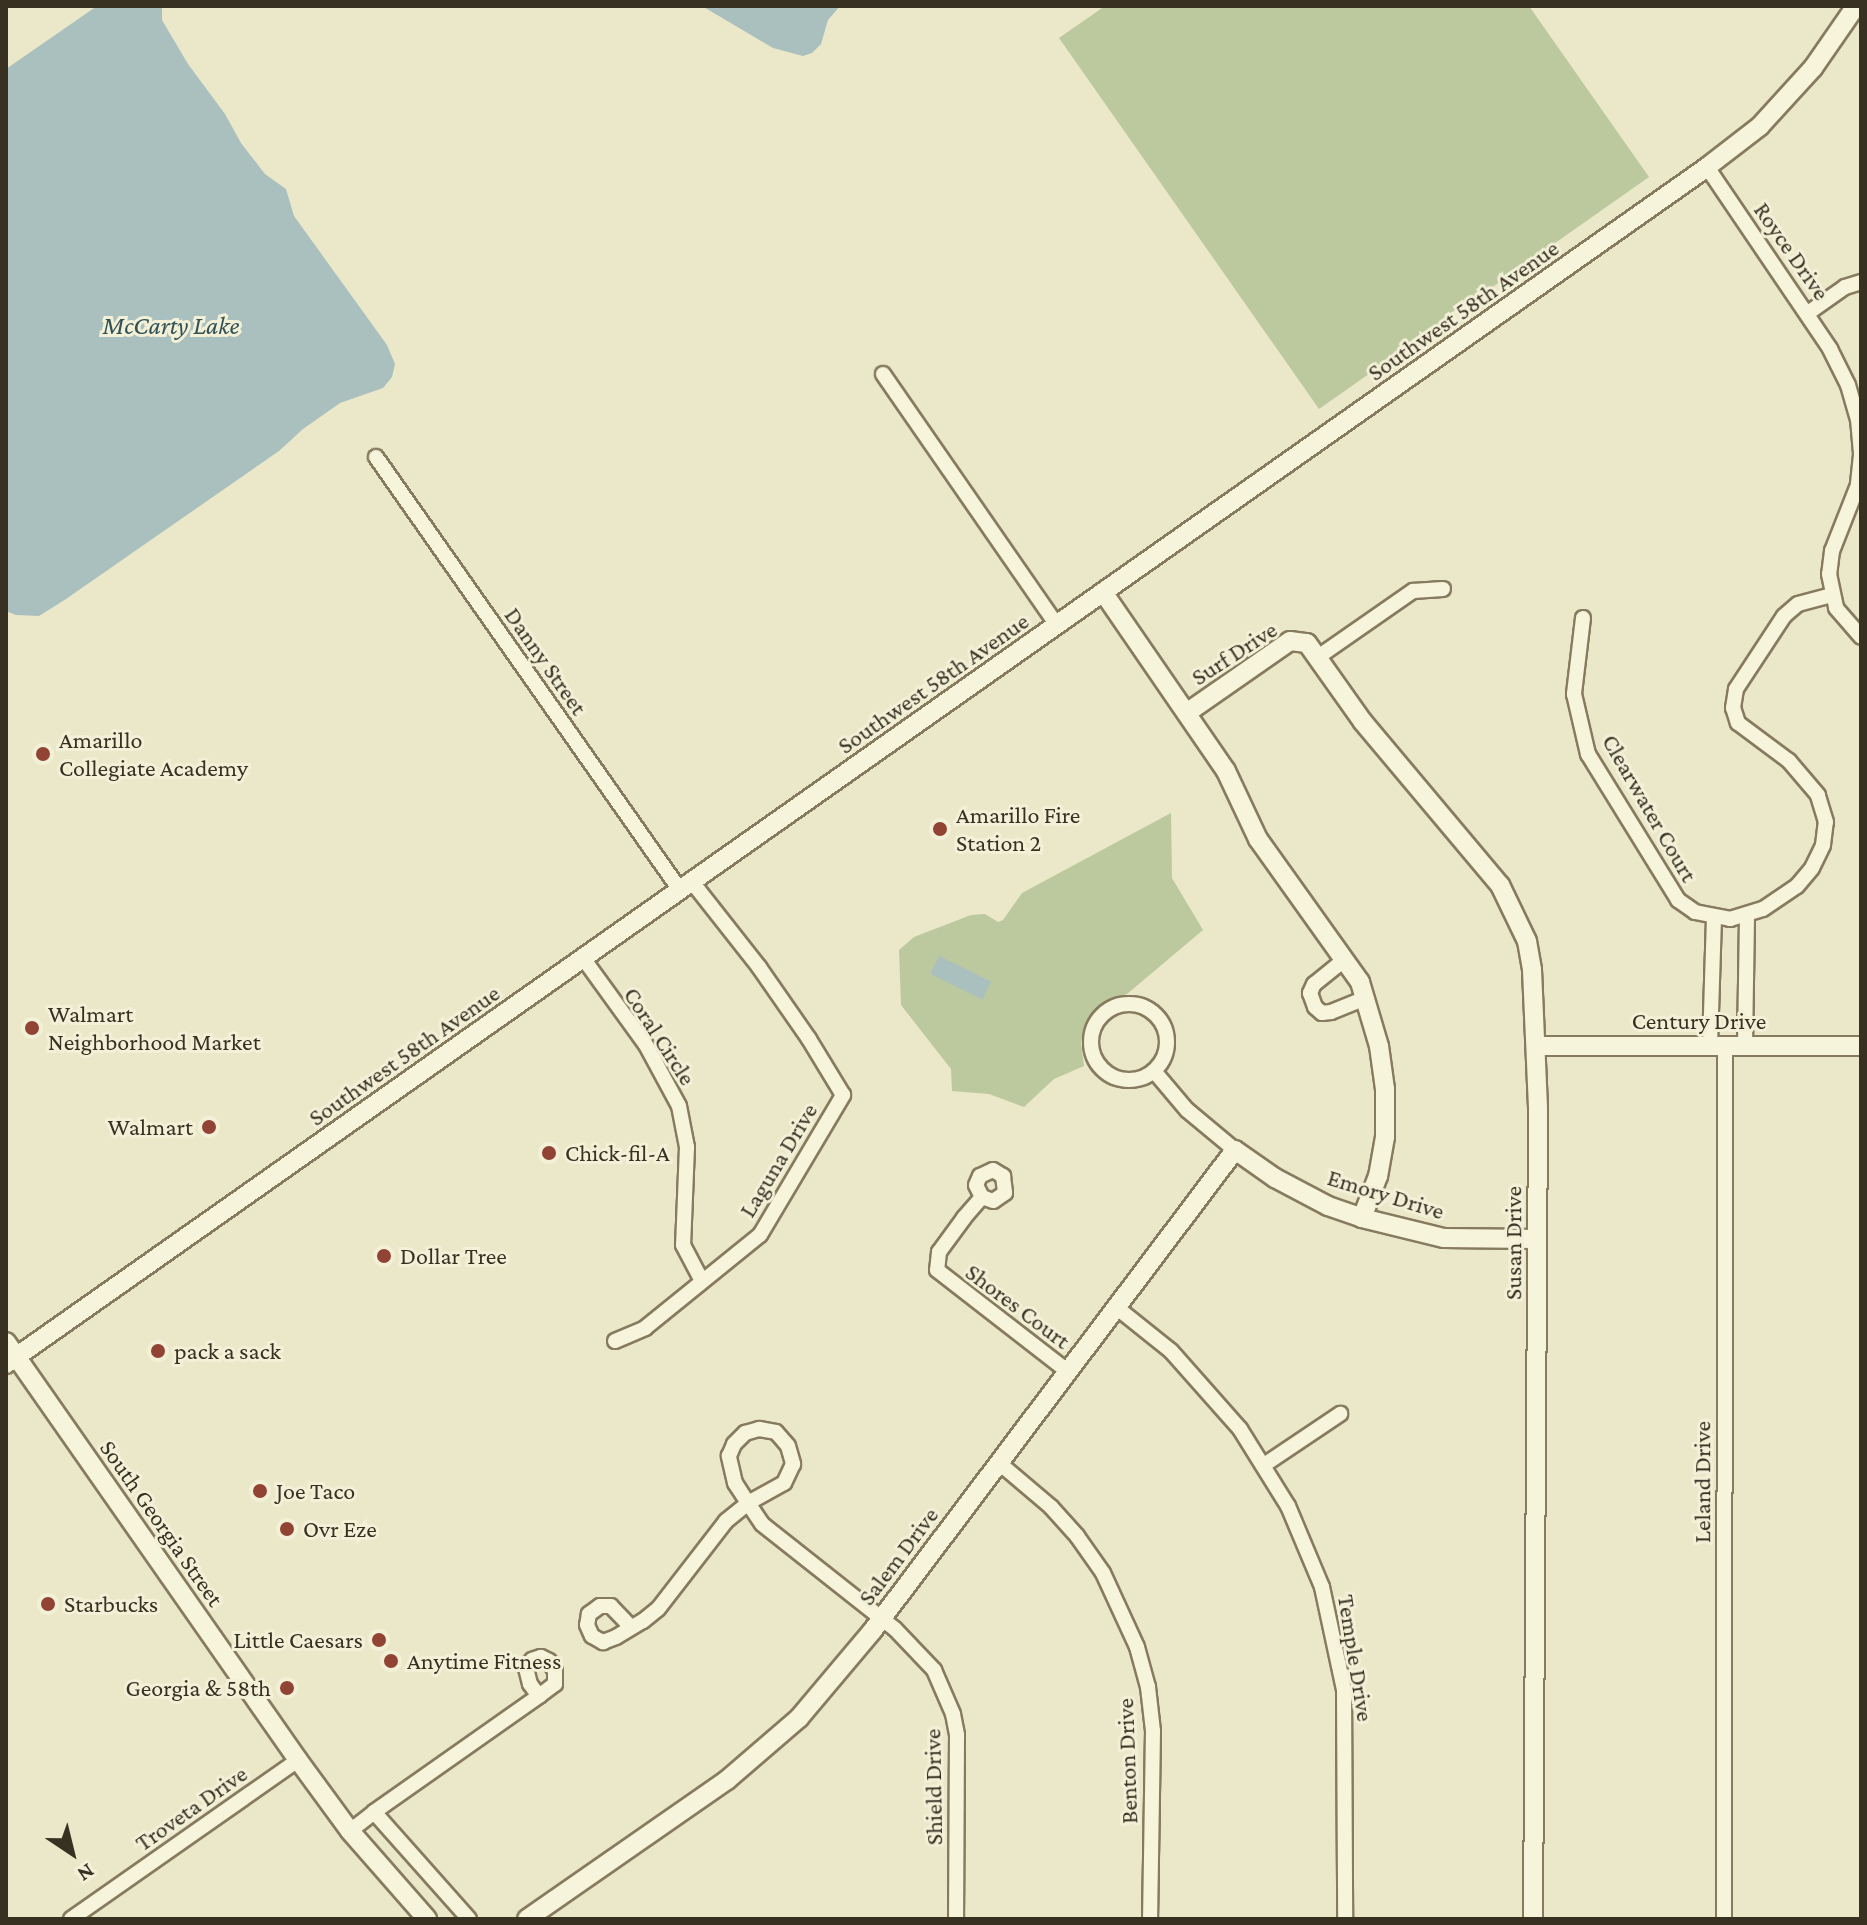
<!DOCTYPE html>
<style>
body{margin:0}
#map{position:relative;width:1867px;height:1925px;overflow:hidden;background:#ebe7c9;font-family:"Crimson Pro",serif}
div>[style]{position:absolute}
.green>*{inset:0;background:#bcc99e}
.water>*{inset:0;background:#aac0be;transform-origin:0 0}
.roads{filter:drop-shadow(2px 0 #877b5f) drop-shadow(-2px 0 #877b5f) drop-shadow(0 2px #877b5f) drop-shadow(0 -2px #877b5f)}
.street>*{height:14px;margin:-7px;padding:0 7px;transform-origin:7px;border-radius:7px;background:#f7f4dc}
.street>.ring{margin:-7px;padding:0;box-sizing:content-box;background:none;border:14px solid #f7f4dc;border-radius:50%}
.secondary>*{height:18px;margin:-9px;padding:0 9px;transform-origin:9px;border-radius:9px;background:#f7f4dc}
.dots>*{width:22px;height:22px;translate:-50% -50%;box-sizing:border-box;border:4px solid #f3f0d8;border-radius:50%}
span{translate:-50% -50%;white-space:nowrap;text-align:center;line-height:1.15;-webkit-text-stroke:6px #f3f0d8;paint-order:stroke}
.street-label{font-size:24px;color:#383122}
.poi-label{font-size:24px;color:#383122}
.left{translate:0 -50%;text-align:left}
.right{translate:-100% -50%;text-align:right}
.water-label{font-size:26px;color:#325257;font-style:italic}
.frame{position:absolute;inset:0;border:8px solid #383122;pointer-events:none}
.north{position:absolute;left:32px;top:1813px;width:80px;height:80px;-webkit-text-stroke:6px #f3f0d8;paint-order:stroke;rotate:145deg;font-size:22px;font-weight:700;line-height:32px;text-align:center;color:#383122}
.north::after{content:'';display:block;margin:auto;width:28px;height:36px;background:#383122;clip-path:polygon(50% 0,100% 100%,50% 72%,0 100%)}
</style>
<div id="map">
<div class="green">
<i style="clip-path:polygon(1105px 6px,1529px 6px,1649px 177px,1319px 409px,1059px 38px)"></i>
<i style="clip-path:polygon(1171px 813px,1172px 878px,1203px 930px,1127px 994px,1106px 1001px,1088px 1017px,1081px 1043px,1084px 1066px,1054px 1079px,1024px 1107px,989px 1094px,952px 1091px,951px 1069px,901px 1005px,899px 950px,914px 937px,971px 915px,985px 914px,998px 922px,1003px 920px,1022px 893px)"></i>
</div>
<div class="water">
<i style="clip-path:polygon(97px 6px,162px 6px,162px 20px,188px 64px,225px 114px,241px 143px,265px 174px,286px 189px,294px 216px,387px 345px,395px 364px,392px 377px,383px 388px,340px 403px,303px 429px,279px 451px,66px 599px,39px 616px,16px 615px,6px 611px,6px 69px)"></i>
<i style="clip-path:polygon(702px 6px,840px 6px,828px 20px,821px 44px,812px 53px,803px 56px,773px 48px)"></i>
<i style="left:939px;top:956px;width:58px;height:20px;rotate:26deg"></i>
</div>
<div class="roads">
<div class="street">
<i style="left:1707px;top:167px;width:220px;rotate:55.9deg"></i>
<i style="left:1830px;top:349px;width:40px;rotate:63.4deg"></i>
<i style="left:1848px;top:385px;width:35px;rotate:74deg"></i>
<i style="left:1858px;top:419px;width:35px;rotate:85deg"></i>
<i style="left:1808px;top:313px;width:45px;rotate:-35.1deg"></i>
<i style="left:1845px;top:287px;width:17px;rotate:-17deg"></i>
<i style="left:883px;top:374px;width:305px;rotate:55.3deg"></i>
<i style="left:1861px;top:455px;width:30px;rotate:96deg"></i>
<i style="left:1858px;top:485px;width:71px;rotate:111.5deg"></i>
<i style="left:1832px;top:551px;width:23px;rotate:97deg"></i>
<i style="left:1829px;top:574px;width:35px;rotate:78deg"></i>
<i style="left:1836px;top:608px;width:38px;rotate:49deg"></i>
<i style="left:376px;top:457px;width:529px;rotate:54.93deg"></i>
<i style="left:1583px;top:618px;width:77px;rotate:96.8deg"></i>
<i style="left:1574px;top:694px;width:62px;rotate:76.9deg"></i>
<i style="left:1588px;top:754px;width:172px;rotate:58.3deg"></i>
<i style="left:1678px;top:900px;width:21px;rotate:35deg"></i>
<i style="left:1695px;top:912px;width:36px;rotate:11deg"></i>
<i style="left:1730px;top:919px;width:34px;rotate:-17deg"></i>
<i style="left:1763px;top:909px;width:41px;rotate:-34.1deg"></i>
<i style="left:1797px;top:886px;width:23px;rotate:-50deg"></i>
<i style="left:1812px;top:868px;width:25px;rotate:-64deg"></i>
<i style="left:1823px;top:845px;width:23px;rotate:-83deg"></i>
<i style="left:1826px;top:822px;width:28px;rotate:-107deg"></i>
<i style="left:1818px;top:795px;width:45px;rotate:-130.5deg"></i>
<i style="left:1789px;top:761px;width:64px;rotate:-143.3deg"></i>
<i style="left:1738px;top:723px;width:16px;rotate:-108deg"></i>
<i style="left:1733px;top:708px;width:19px;rotate:-81deg"></i>
<i style="left:1736px;top:689px;width:87px;rotate:-56.7deg"></i>
<i style="left:1784px;top:616px;width:18px;rotate:-41deg"></i>
<i style="left:1798px;top:604px;width:34px;rotate:-15deg"></i>
<i style="left:1318px;top:657px;width:116px;rotate:-34.8deg"></i>
<i style="left:1413px;top:591px;width:30px;rotate:-4deg"></i>
<i style="left:583px;top:958px;width:107px;rotate:54.1deg"></i>
<i style="left:646px;top:1045px;width:69px;rotate:61.6deg"></i>
<i style="left:679px;top:1106px;width:42px;rotate:79deg"></i>
<i style="left:687px;top:1147px;width:98px;rotate:92.3deg"></i>
<i style="left:683px;top:1245px;width:41px;rotate:62.2deg"></i>
<i style="left:1344px;top:960px;width:38px;rotate:141deg"></i>
<i style="left:1314px;top:984px;width:10px;rotate:114deg"></i>
<i style="left:1310px;top:993px;width:15px;rotate:70deg"></i>
<i style="left:1315px;top:1007px;width:9px;rotate:41deg"></i>
<i style="left:1322px;top:1013px;width:9px;rotate:-6deg"></i>
<i style="left:1331px;top:1012px;width:38px;rotate:-22deg"></i>
<i class="ring" style="left:1091px;top:1004px;width:62px;height:62px"></i>
<i style="left:1710px;top:1045px;width:127px;rotate:-88.2deg"></i>
<i style="left:1745px;top:1045px;width:129px;rotate:-89.1deg"></i>
<i style="left:1154px;top:1071px;width:51px;rotate:49.8deg"></i>
<i style="left:1187px;top:1110px;width:62px;rotate:39.8deg"></i>
<i style="left:982px;top:1197px;width:13px;rotate:-117deg"></i>
<i style="left:976px;top:1185px;width:10px;rotate:-66deg"></i>
<i style="left:980px;top:1176px;width:14px;rotate:-25deg"></i>
<i style="left:993px;top:1170px;width:12px;rotate:31deg"></i>
<i style="left:1003px;top:1176px;width:17px;rotate:83deg"></i>
<i style="left:1005px;top:1193px;width:14px;rotate:146deg"></i>
<i style="left:993px;top:1201px;width:12px;rotate:-160deg"></i>
<i style="left:982px;top:1197px;width:28px;rotate:131deg"></i>
<i style="left:964px;top:1218px;width:42px;rotate:126.3deg"></i>
<i style="left:939px;top:1252px;width:18px;rotate:96deg"></i>
<i style="left:937px;top:1270px;width:165px;rotate:37.8deg"></i>
<i style="left:1116px;top:1307px;width:70px;rotate:38.7deg"></i>
<i style="left:1171px;top:1351px;width:104px;rotate:48.5deg"></i>
<i style="left:1240px;top:1429px;width:91px;rotate:58.1deg"></i>
<i style="left:1288px;top:1506px;width:88px;rotate:67.2deg"></i>
<i style="left:1322px;top:1587px;width:105px;rotate:77.9deg"></i>
<i style="left:1344px;top:1690px;width:229px;rotate:89.7deg"></i>
<i style="left:615px;top:1341px;width:33px;rotate:-23deg"></i>
<i style="left:645px;top:1328px;width:148px;rotate:-39deg"></i>
<i style="left:760px;top:1235px;width:163px;rotate:-59.3deg"></i>
<i style="left:843px;top:1095px;width:66px;rotate:-121.3deg"></i>
<i style="left:809px;top:1039px;width:88px;rotate:-124.8deg"></i>
<i style="left:759px;top:967px;width:108px;rotate:-128.2deg"></i>
<i style="left:759px;top:1429px;width:17px;rotate:10deg"></i>
<i style="left:776px;top:1432px;width:18px;rotate:49deg"></i>
<i style="left:788px;top:1446px;width:19px;rotate:74deg"></i>
<i style="left:793px;top:1464px;width:21px;rotate:115deg"></i>
<i style="left:784px;top:1483px;width:41px;rotate:150.9deg"></i>
<i style="left:748px;top:1503px;width:24px;rotate:-123deg"></i>
<i style="left:735px;top:1483px;width:28px;rotate:-103deg"></i>
<i style="left:729px;top:1456px;width:13px;rotate:-67deg"></i>
<i style="left:734px;top:1444px;width:16px;rotate:-45deg"></i>
<i style="left:745px;top:1433px;width:15px;rotate:-16deg"></i>
<i style="left:998px;top:1462px;width:70px;rotate:40.3deg"></i>
<i style="left:1051px;top:1507px;width:39px;rotate:48deg"></i>
<i style="left:1077px;top:1536px;width:45px;rotate:54.9deg"></i>
<i style="left:1103px;top:1573px;width:81px;rotate:65.3deg"></i>
<i style="left:1137px;top:1647px;width:41px;rotate:74.6deg"></i>
<i style="left:1148px;top:1687px;width:44px;rotate:83.5deg"></i>
<i style="left:1153px;top:1731px;width:188px;rotate:90.9deg"></i>
<i style="left:1264px;top:1465px;width:92px;rotate:-33.9deg"></i>
<i style="left:631px;top:1627px;width:29px;rotate:-134deg"></i>
<i style="left:611px;top:1606px;width:11px;rotate:180deg"></i>
<i style="left:600px;top:1606px;width:14px;rotate:144deg"></i>
<i style="left:589px;top:1614px;width:11px;rotate:100deg"></i>
<i style="left:587px;top:1625px;width:12px;rotate:66deg"></i>
<i style="left:592px;top:1636px;width:13px;rotate:29deg"></i>
<i style="left:603px;top:1642px;width:14px;rotate:-21deg"></i>
<i style="left:616px;top:1637px;width:31px;rotate:-31deg"></i>
<i style="left:643px;top:1621px;width:19px;rotate:-39deg"></i>
<i style="left:658px;top:1609px;width:111px;rotate:-52.3deg"></i>
<i style="left:726px;top:1521px;width:28px;rotate:-39deg"></i>
<i style="left:748px;top:1503px;width:25px;rotate:56deg"></i>
<i style="left:762px;top:1524px;width:169px;rotate:38.3deg"></i>
<i style="left:895px;top:1629px;width:57px;rotate:46.4deg"></i>
<i style="left:934px;top:1670px;width:48px;rotate:66.6deg"></i>
<i style="left:953px;top:1714px;width:21px;rotate:79deg"></i>
<i style="left:957px;top:1735px;width:184px;rotate:90.3deg"></i>
<i style="left:374px;top:1812px;width:143px;rotate:48.4deg"></i>
<i style="left:350px;top:1831px;width:31px;rotate:-38deg"></i>
<i style="left:374px;top:1812px;width:202px;rotate:-35.1deg"></i>
<i style="left:539px;top:1696px;width:20px;rotate:-37deg"></i>
<i style="left:555px;top:1684px;width:13px;rotate:-90deg"></i>
<i style="left:555px;top:1671px;width:12px;rotate:-121deg"></i>
<i style="left:549px;top:1661px;width:9px;rotate:-153deg"></i>
<i style="left:541px;top:1657px;width:9px;rotate:162deg"></i>
<i style="left:532px;top:1660px;width:10px;rotate:127deg"></i>
<i style="left:526px;top:1668px;width:16px;rotate:76deg"></i>
<i style="left:530px;top:1684px;width:15px;rotate:53deg"></i>
<i style="left:71px;top:1919px;width:277px;rotate:-35deg"></i>
<i style="left:1724px;top:1919px;width:874px;rotate:-89.93deg"></i>
</div>
<div class="secondary">
<i style="left:1103px;top:592px;width:217px;rotate:55.5deg"></i>
<i style="left:1226px;top:771px;width:75px;rotate:64.8deg"></i>
<i style="left:1258px;top:839px;width:176px;rotate:54.5deg"></i>
<i style="left:1360px;top:982px;width:67px;rotate:73.5deg"></i>
<i style="left:1379px;top:1046px;width:43px;rotate:82.1deg"></i>
<i style="left:1385px;top:1089px;width:48px;rotate:90deg"></i>
<i style="left:1385px;top:1137px;width:40px;rotate:100deg"></i>
<i style="left:1378px;top:1176px;width:45px;rotate:110.9deg"></i>
<i style="left:1188px;top:712px;width:124px;rotate:-34.8deg"></i>
<i style="left:1290px;top:641px;width:17px;rotate:7deg"></i>
<i style="left:1307px;top:643px;width:97px;rotate:54.7deg"></i>
<i style="left:1363px;top:722px;width:213px;rotate:50deg"></i>
<i style="left:1500px;top:885px;width:62px;rotate:64.3deg"></i>
<i style="left:1527px;top:941px;width:29px;rotate:80deg"></i>
<i style="left:1532px;top:970px;width:139px;rotate:87.5deg"></i>
<i style="left:1538px;top:1109px;width:810px;rotate:90.35deg"></i>
<i style="left:1537px;top:1046px;width:324px"></i>
<i style="left:6px;top:1342px;width:510px;rotate:55.06deg"></i>
<i style="left:298px;top:1760px;width:88px;rotate:53.8deg"></i>
<i style="left:350px;top:1831px;width:117px;rotate:48.8deg"></i>
<i style="left:6px;top:1364px;width:2080px;rotate:-35.13deg"></i>
<i style="left:1707px;top:167px;width:67px;rotate:-37.7deg"></i>
<i style="left:1760px;top:126px;width:79px;rotate:-47.6deg"></i>
<i style="left:1813px;top:68px;width:75px;rotate:-55.3deg"></i>
<i style="left:527px;top:1919px;width:244px;rotate:-34.8deg"></i>
<i style="left:727px;top:1780px;width:95px;rotate:-40.7deg"></i>
<i style="left:799px;top:1718px;width:115px;rotate:-49.9deg"></i>
<i style="left:873px;top:1630px;width:601px;rotate:-52.98deg"></i>
<i style="left:1235px;top:1150px;width:49px;rotate:35deg"></i>
<i style="left:1275px;top:1178px;width:60px;rotate:27.8deg"></i>
<i style="left:1328px;top:1206px;width:36px;rotate:19deg"></i>
<i style="left:1362px;top:1218px;width:84px;rotate:13.7deg"></i>
<i style="left:1444px;top:1238px;width:92px;rotate:0.6deg"></i>
</div>
</div>
<div class="dots">
<i style="left:43px;top:754px;background:#914434"></i>
<i style="left:940px;top:829px;background:#914434"></i>
<i style="left:32px;top:1028px;background:#914434"></i>
<i style="left:209px;top:1127px;background:#914434"></i>
<i style="left:549px;top:1153px;background:#914434"></i>
<i style="left:384px;top:1256px;background:#914434"></i>
<i style="left:158px;top:1351px;background:#914434"></i>
<i style="left:260px;top:1491px;background:#914434"></i>
<i style="left:287px;top:1529px;background:#914434"></i>
<i style="left:48px;top:1604px;background:#914434"></i>
<i style="left:379px;top:1640px;background:#914434"></i>
<i style="left:391px;top:1661px;background:#914434"></i>
<i style="left:287px;top:1688px;background:#914434"></i>
</div>
<div class="street-label">
<span style="left:1792px;top:251px;rotate:55deg">Royce Drive</span>
<span style="left:1463px;top:310px;rotate:-35deg">Southwest 58th Avenue</span>
<span style="left:1234px;top:653px;rotate:-33deg">Surf Drive</span>
<span style="left:546px;top:661px;rotate:55deg">Danny Street</span>
<span style="left:933px;top:683px;rotate:-35deg">Southwest 58th Avenue</span>
<span style="left:1650px;top:808px;rotate:60deg">Clearwater Court</span>
<span style="left:1699px;top:1021px">Century Drive</span>
<span style="left:660px;top:1036px;rotate:57deg">Coral Circle</span>
<span style="left:404px;top:1055px;rotate:-35deg">Southwest 58th Avenue</span>
<span style="left:778px;top:1160px;rotate:-59deg">Laguna Drive</span>
<span style="left:1386px;top:1194px;rotate:17deg">Emory Drive</span>
<span style="left:1513px;top:1243px;rotate:-90deg">Susan Drive</span>
<span style="left:1018px;top:1306px;rotate:37deg">Shores Court</span>
<span style="left:1702px;top:1482px;rotate:-90deg">Leland Drive</span>
<span style="left:162px;top:1523px;rotate:55deg">South Georgia Street</span>
<span style="left:898px;top:1556px;rotate:-53deg">Salem Drive</span>
<span style="left:1356px;top:1658px;rotate:81deg">Temple Drive</span>
<span style="left:1127px;top:1761px;rotate:-92deg">Benton Drive</span>
<span style="left:933px;top:1787px;rotate:-91deg">Shield Drive</span>
<span style="left:191px;top:1808px;rotate:-35deg">Troveta Drive</span>
</div>
<div class="poi-label">
<span class="left" style="left:59px;top:754px">Amarillo<br>Collegiate Academy</span>
<span class="left" style="left:956px;top:829px">Amarillo Fire<br>Station 2</span>
<span class="left" style="left:48px;top:1028px">Walmart<br>Neighborhood Market</span>
<span class="right" style="left:193px;top:1127px">Walmart</span>
<span class="left" style="left:565px;top:1153px">Chick-fil-A</span>
<span class="left" style="left:400px;top:1256px">Dollar Tree</span>
<span class="left" style="left:174px;top:1351px">pack a sack</span>
<span class="left" style="left:276px;top:1491px">Joe Taco</span>
<span class="left" style="left:303px;top:1529px">Ovr Eze</span>
<span class="left" style="left:64px;top:1604px">Starbucks</span>
<span class="right" style="left:363px;top:1640px">Little Caesars</span>
<span class="left" style="left:407px;top:1661px">Anytime Fitness</span>
<span class="right" style="left:271px;top:1688px">Georgia &amp; 58th</span>
</div>
<div class="water-label">
<span style="left:171px;top:326px">McCarty Lake</span>
</div>
<div class="frame"></div>
<div class="north">N</div>
</div>
